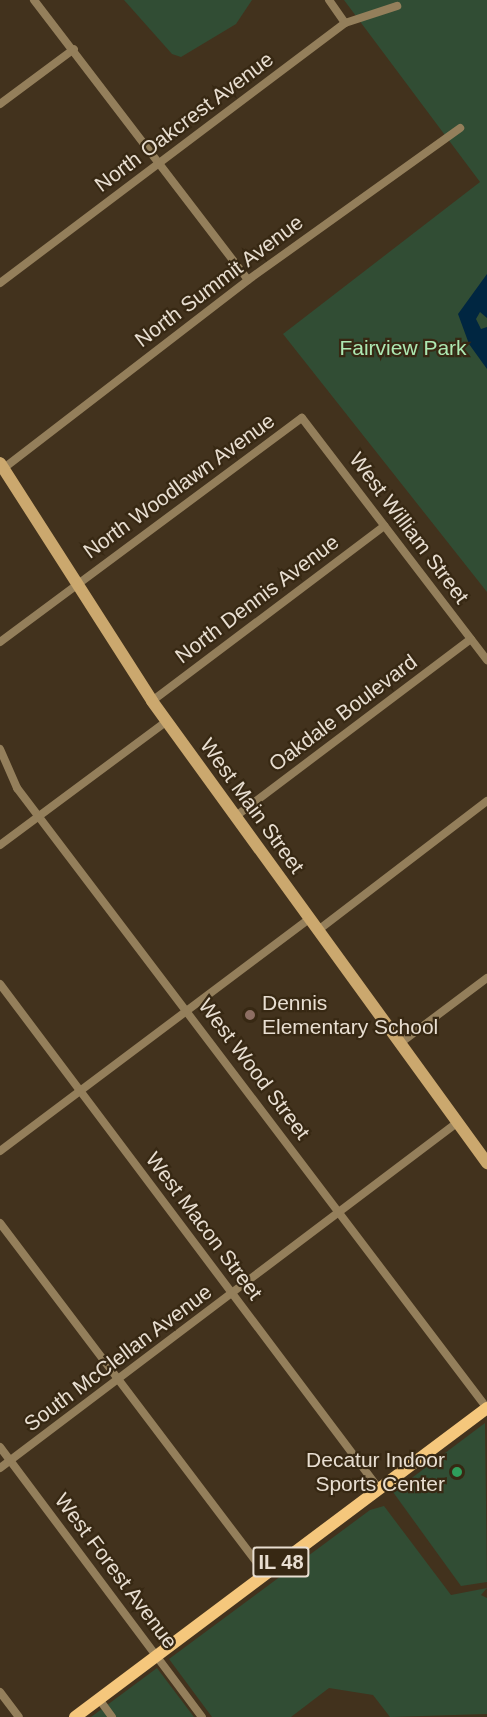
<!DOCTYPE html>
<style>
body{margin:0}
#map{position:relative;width:487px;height:1717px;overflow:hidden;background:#42321d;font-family:Helvetica,sans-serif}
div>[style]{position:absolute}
.green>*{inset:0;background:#314d34}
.water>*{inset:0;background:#002641}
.street>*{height:8px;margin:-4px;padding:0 4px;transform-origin:4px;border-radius:4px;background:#947f5b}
.secondary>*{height:12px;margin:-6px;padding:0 6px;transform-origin:6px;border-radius:6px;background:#cba86e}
.primary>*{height:12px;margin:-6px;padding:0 6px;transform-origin:6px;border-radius:6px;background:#f5c77c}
.dots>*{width:16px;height:16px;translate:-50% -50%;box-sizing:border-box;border:3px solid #372813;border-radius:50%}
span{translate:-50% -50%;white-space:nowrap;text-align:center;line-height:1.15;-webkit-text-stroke:4.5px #372813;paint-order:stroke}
.shield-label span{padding:2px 4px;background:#372813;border:2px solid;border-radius:4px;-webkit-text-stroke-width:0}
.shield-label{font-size:20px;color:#e8ded1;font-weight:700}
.street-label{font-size:21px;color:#e8ded1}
.park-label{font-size:21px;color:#ade8b2}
.poi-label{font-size:21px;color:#e8ded1}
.left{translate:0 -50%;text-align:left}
.right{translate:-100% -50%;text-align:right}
</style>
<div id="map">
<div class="green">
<i style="clip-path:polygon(124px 0,252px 0,236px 24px,181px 57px,172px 54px)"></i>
<i style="clip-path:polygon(344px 0,487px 0,487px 592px,283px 334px,480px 182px)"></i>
<i style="clip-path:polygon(485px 1423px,487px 1582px,461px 1586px,393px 1492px)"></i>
<i style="clip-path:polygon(384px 1506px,451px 1595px,487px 1588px,481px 1595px,487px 1598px,487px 1714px,390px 1717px,373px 1695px,329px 1688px,291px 1717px,212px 1717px,169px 1659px,370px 1510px)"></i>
<i style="clip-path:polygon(157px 1668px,194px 1717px,91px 1717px)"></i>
</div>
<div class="water">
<i style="clip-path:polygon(487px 274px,487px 318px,480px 312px,476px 319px,481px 329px,487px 327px,487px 369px,469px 344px,458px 314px)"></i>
</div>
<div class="street">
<i style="left:34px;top:0;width:352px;rotate:52.6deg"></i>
<i style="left:329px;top:0;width:28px;rotate:55deg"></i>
<i style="left:0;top:104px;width:92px;rotate:-36.6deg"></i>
<i style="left:0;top:283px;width:432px;rotate:-37deg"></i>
<i style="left:345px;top:23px;width:55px;rotate:-18.1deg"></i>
<i style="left:4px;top:468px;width:308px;rotate:-37.6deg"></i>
<i style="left:248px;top:280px;width:261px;rotate:-35.6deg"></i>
<i style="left:0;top:642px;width:376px;rotate:-36.6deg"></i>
<i style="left:302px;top:418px;width:305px;rotate:52.6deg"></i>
<i style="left:152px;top:701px;width:291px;rotate:-37deg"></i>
<i style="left:0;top:749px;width:43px;rotate:66.4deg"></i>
<i style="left:17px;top:788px;width:778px;rotate:52.84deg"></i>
<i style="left:236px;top:816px;width:294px;rotate:-37deg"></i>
<i style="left:0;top:845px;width:208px;rotate:-36.6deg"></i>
<i style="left:317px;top:931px;width:214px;rotate:-37.4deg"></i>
<i style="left:0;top:984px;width:631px;rotate:53.11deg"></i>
<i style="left:399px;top:1044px;width:110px;rotate:-36.9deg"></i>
<i style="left:0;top:1151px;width:386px;rotate:-36.9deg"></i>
<i style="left:0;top:1223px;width:440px;rotate:52.9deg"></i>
<i style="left:0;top:1447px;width:337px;rotate:53.2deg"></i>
<i style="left:0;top:1468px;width:574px;rotate:-37.07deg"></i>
<i style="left:0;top:1692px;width:31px;rotate:53deg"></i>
<i style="left:99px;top:1699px;width:22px;rotate:54deg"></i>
</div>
<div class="secondary">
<i style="left:0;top:463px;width:282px;rotate:57.4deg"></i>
<i style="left:152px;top:701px;width:571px;rotate:54.05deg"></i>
</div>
<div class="primary">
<i style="left:75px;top:1717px;width:515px;rotate:-36.87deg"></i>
</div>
<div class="dots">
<i style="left:250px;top:1015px;background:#8d6e63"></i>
<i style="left:457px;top:1472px;background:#2e9e5b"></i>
</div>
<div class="shield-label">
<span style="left:281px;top:1562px">IL 48</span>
</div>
<div class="street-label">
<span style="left:184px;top:122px;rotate:-37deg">North Oakcrest Avenue</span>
<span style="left:219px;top:281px;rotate:-37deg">North Summit Avenue</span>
<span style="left:179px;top:486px;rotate:-36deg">North Woodlawn Avenue</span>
<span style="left:409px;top:528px;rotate:53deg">West William Street</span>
<span style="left:257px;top:599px;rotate:-37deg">North Dennis Avenue</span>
<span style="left:343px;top:713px;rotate:-37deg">Oakdale Boulevard</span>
<span style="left:252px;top:806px;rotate:54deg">West Main Street</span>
<span style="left:254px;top:1069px;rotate:53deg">West Wood Street</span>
<span style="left:204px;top:1226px;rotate:53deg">West Macon Street</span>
<span style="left:118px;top:1358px;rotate:-37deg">South McClellan Avenue</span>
<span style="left:116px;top:1571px;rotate:53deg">West Forest Avenue</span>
</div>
<div class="park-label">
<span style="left:403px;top:348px">Fairview Park</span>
</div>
<div class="poi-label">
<span class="left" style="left:262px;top:1015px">Dennis<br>Elementary School</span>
<span class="right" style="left:445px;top:1472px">Decatur Indoor<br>Sports Center</span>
</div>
</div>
